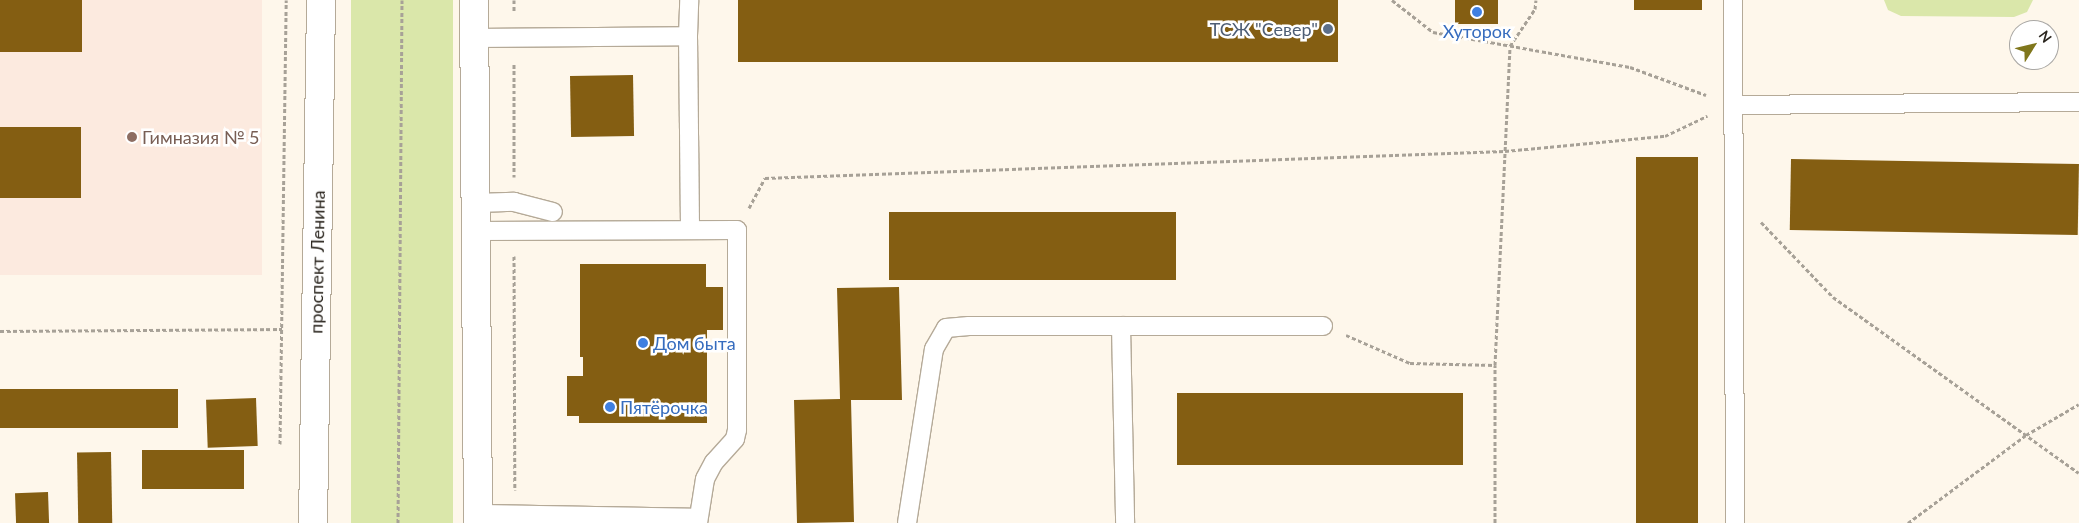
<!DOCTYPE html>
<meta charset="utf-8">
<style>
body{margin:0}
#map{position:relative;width:2079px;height:523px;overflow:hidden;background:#fef7eb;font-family:Lato,sans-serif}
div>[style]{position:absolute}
.education>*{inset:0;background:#fceadf;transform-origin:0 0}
.green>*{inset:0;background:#dae7aa;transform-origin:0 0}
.building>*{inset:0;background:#845e12;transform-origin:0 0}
.path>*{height:3px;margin-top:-1.5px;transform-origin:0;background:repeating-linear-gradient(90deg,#a7a197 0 4px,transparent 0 6.5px)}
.roads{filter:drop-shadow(1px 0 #b5aa98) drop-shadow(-1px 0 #b5aa98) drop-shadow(0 1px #b5aa98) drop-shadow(0 -1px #b5aa98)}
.service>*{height:18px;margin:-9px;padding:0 9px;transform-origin:9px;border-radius:9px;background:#fff}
.tertiary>*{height:28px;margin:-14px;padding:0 14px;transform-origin:14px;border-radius:14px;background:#fff}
.dots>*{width:14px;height:14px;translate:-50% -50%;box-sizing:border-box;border:2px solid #fff;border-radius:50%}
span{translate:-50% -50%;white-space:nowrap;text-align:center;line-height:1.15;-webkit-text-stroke:5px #fff;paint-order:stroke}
.service-label{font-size:18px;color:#4e5e75}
.right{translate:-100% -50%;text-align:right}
.shop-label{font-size:18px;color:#366cbe}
.left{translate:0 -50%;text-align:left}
.education-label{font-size:18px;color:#785e54}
.street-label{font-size:18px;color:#2b261f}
.north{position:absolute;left:2009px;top:20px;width:50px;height:50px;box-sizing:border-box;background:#fff;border:1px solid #aaa8a5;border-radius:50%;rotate:54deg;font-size:14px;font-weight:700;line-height:20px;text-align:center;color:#2b261f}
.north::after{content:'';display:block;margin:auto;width:18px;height:22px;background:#80771c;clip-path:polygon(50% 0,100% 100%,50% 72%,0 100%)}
</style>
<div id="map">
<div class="education">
<i style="left:0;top:0;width:262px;height:275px"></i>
</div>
<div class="green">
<i style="left:351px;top:0;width:102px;height:523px"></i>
<i style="clip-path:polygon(1884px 0,2033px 0,2027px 12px,2014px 17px,1901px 16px,1888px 10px)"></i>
</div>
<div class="building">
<i style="left:0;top:0;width:82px;height:52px"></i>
<i style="left:738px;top:0;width:600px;height:62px"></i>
<i style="left:1455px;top:0;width:43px;height:24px"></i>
<i style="left:1634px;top:0;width:68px;height:10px"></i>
<i style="left:633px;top:75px;width:61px;height:63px;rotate:89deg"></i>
<i style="left:0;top:127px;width:81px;height:71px"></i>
<i style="left:1636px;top:157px;width:62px;height:366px"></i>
<i style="left:1791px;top:159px;width:288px;height:71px;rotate:1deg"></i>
<i style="left:889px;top:212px;width:287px;height:68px"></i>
<i style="clip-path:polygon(580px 264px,706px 264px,706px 287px,723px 287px,723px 330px,707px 330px,707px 423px,579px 423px,579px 416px,567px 416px,567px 376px,583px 376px,583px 357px,580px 357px)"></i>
<i style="clip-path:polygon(899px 287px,902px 400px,851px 400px,854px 522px,797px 523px,794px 400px,840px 399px,837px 288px)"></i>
<i style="left:178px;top:389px;width:39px;height:178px;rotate:90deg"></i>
<i style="left:1177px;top:393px;width:286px;height:72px"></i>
<i style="left:256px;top:398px;width:48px;height:50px;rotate:88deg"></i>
<i style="left:142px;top:450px;width:102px;height:39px"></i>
<i style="left:111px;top:452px;width:71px;height:34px;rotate:89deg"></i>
<i style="left:48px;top:492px;width:31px;height:33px;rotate:88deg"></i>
</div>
<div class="path">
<i style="left:514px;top:0;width:12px;rotate:90deg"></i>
<i style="left:1392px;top:0;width:52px;rotate:38deg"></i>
<i style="left:1433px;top:32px;width:200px;rotate:10.1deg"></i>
<i style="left:1630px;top:67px;width:81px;rotate:20.2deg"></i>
<i style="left:514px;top:64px;width:113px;rotate:90deg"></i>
<i style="left:749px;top:208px;width:34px;rotate:-62deg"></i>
<i style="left:765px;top:178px;width:740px;rotate:-2.09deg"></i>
<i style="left:1505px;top:151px;width:161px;rotate:-5.4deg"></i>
<i style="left:1665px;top:136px;width:47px;rotate:-25.5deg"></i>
<i style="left:1761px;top:222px;width:104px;rotate:46.2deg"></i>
<i style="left:1833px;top:297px;width:302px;rotate:35.6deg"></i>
<i style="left:514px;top:256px;width:234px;rotate:89.8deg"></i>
<i style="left:0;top:331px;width:282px;rotate:-0.4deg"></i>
<i style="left:1346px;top:335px;width:70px;rotate:23.6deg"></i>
<i style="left:1410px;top:363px;width:85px;rotate:1.3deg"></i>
<i style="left:280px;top:444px;width:444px;rotate:-89.2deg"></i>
<i style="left:398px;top:523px;width:523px;rotate:-89.56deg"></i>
<i style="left:1495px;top:523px;width:158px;rotate:-90deg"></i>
<i style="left:1495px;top:365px;width:319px;rotate:-87.3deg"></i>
<i style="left:1510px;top:46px;width:45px;rotate:-56deg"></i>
<i style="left:1535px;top:9px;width:9px;rotate:-84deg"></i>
<i style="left:1908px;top:523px;width:147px;rotate:-36.7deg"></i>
<i style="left:2026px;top:435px;width:61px;rotate:-30.3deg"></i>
</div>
<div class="roads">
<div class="service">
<i style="left:1733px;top:0;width:523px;rotate:89.78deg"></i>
<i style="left:688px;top:36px;width:194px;rotate:89.4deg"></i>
<i style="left:474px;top:38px;width:214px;rotate:-0.5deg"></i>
<i style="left:688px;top:36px;width:36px;rotate:-88deg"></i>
<i style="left:1733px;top:105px;width:346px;rotate:-0.5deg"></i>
<i style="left:477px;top:203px;width:37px;rotate:-2deg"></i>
<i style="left:514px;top:202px;width:40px;rotate:14.4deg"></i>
<i style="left:477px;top:231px;width:260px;rotate:-0.2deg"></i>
<i style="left:737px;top:230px;width:200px;rotate:90deg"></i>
<i style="left:737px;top:430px;width:9px;rotate:103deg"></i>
<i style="left:735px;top:439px;width:31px;rotate:132deg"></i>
<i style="left:714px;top:462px;width:19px;rotate:118deg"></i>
<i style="left:705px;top:479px;width:45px;rotate:99deg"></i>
<i style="left:1121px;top:326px;width:197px;rotate:88.8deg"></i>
<i style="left:478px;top:514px;width:220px;rotate:1deg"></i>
<i style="left:907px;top:523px;width:176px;rotate:-81.2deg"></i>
<i style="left:934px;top:349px;width:24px;rotate:-60deg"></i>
<i style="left:946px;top:328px;width:23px;rotate:-5deg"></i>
<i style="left:969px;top:326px;width:354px"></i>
</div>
<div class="tertiary">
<i style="left:474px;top:0;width:523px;rotate:89.56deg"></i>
<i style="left:313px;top:523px;width:523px;rotate:-89.12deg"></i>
</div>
</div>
<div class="dots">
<i style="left:1477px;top:12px;background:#3f7fe0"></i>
<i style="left:1328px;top:29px;background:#5c6f8a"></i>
<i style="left:132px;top:137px;background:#8d6e63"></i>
<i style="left:643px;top:343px;background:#3f7fe0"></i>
<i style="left:610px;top:407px;background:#3f7fe0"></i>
</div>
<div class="service-label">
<span class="right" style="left:1318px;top:29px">ТСЖ "Север"</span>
</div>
<div class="shop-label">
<span style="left:1477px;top:31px">Хуторок</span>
<span class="left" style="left:653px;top:343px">Дом быта</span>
<span class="left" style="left:620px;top:407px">Пятёрочка</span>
</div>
<div class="education-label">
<span class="left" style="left:142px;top:137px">Гимназия № 5</span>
</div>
<div class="street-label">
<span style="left:317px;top:262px;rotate:-89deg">проспект Ленина</span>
</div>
<div class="north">N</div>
</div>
